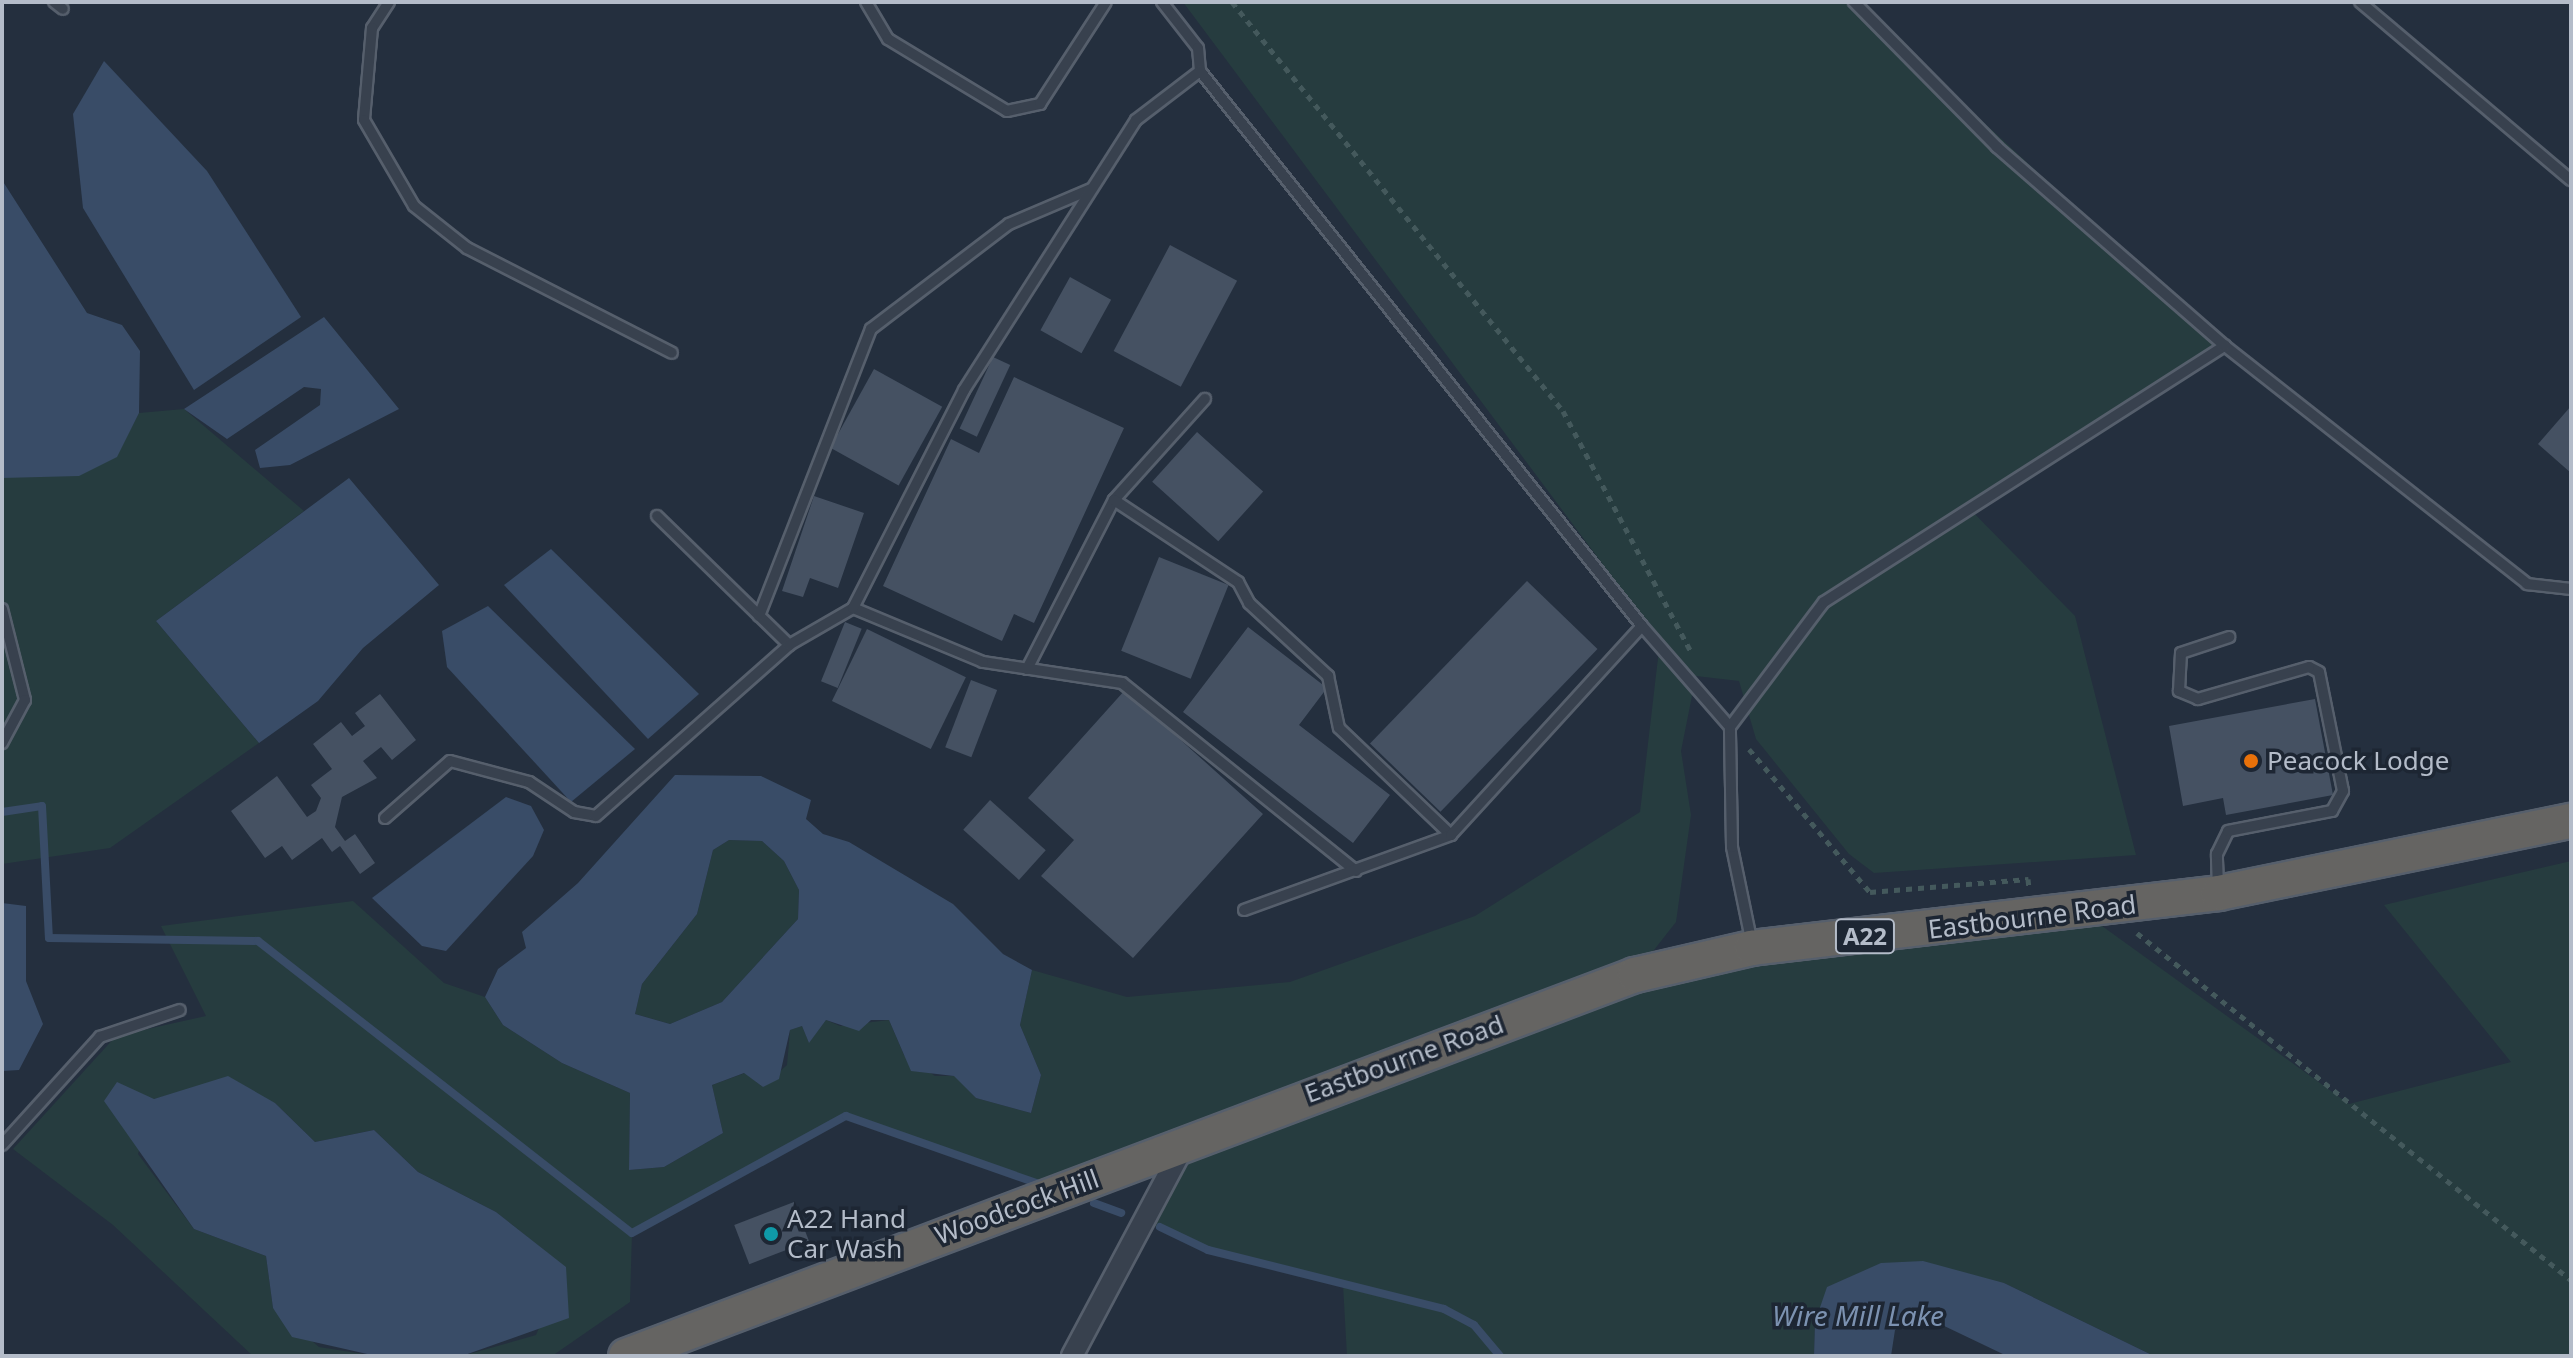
<!DOCTYPE html>
<style>
body{margin:0}
#map{position:relative;width:2573px;height:1358px;overflow:hidden;background:#242f3e;font-family:"Noto Sans",sans-serif}
div>[style]{position:absolute}
.green>*{inset:0;background:#263c3f}
.water>*{inset:0;background:#394c67}
.stream>*{height:8px;margin:-4px;padding:0 4px;transform-origin:4px;border-radius:4px;background:#394c67}
.building>*{inset:0;background:#455162;transform-origin:0 0}
.path>*{height:5px;margin-top:-2.5px;transform-origin:0;background:repeating-linear-gradient(90deg,#44595c 0 6px,transparent 0 12px)}
.roads{filter:drop-shadow(2px 0 #565f6c) drop-shadow(-2px 0 #565f6c) drop-shadow(0 2px #565f6c) drop-shadow(0 -2px #565f6c)}
.service>*{height:10px;margin:-5px;padding:0 5px;transform-origin:5px;border-radius:5px;background:#38414e}
.minor>*{height:20px;margin:-10px;padding:0 10px;transform-origin:10px;border-radius:10px;background:#38414e}
.trunk>*{height:34px;margin:-17px;padding:0 17px;transform-origin:17px;border-radius:17px;background:#656462}
.dots>*{width:22px;height:22px;translate:-50% -50%;box-sizing:border-box;border:4px solid #1d2633;border-radius:50%}
span{translate:-50% -50%;white-space:nowrap;text-align:center;line-height:1.15;-webkit-text-stroke:7px #1d2633;paint-order:stroke}
.shield-label span{padding:2px 6px;background:#1d2633;border:2px solid;border-radius:6px;-webkit-text-stroke-width:0}
.shield-label{font-size:24px;color:#b4bcc9;font-weight:700}
.poi-label{font-size:26px;color:#b4bcc9}
.left{translate:0 -50%;text-align:left}
.street-label{font-size:26px;color:#b4bcc9}
.water-label{font-size:28px;color:#7c92b1;font-style:italic}
.frame{position:absolute;inset:0;border:4px solid #b4bcc9;pointer-events:none}
</style>
<div id="map">
<div class="green">
<i style="clip-path:polygon(1183px 2px,1854px 2px,2225px 346px,1966px 505px,2075px 616px,2136px 855px,1874px 873px,1849px 854px,1756px 739px,1739px 681px,1696px 676px,1681px 751px,1691px 815px,1676px 922px,1636px 973px,2084px 913px,2349px 1104px,2511px 1062px,2384px 905px,2571px 861px,2571px 1356px,2154px 1356px,2004px 1283px,1815px 1322px,1814px 1356px,1347px 1356px,1343px 1285px,1208px 1250px,1143px 1221px,1183px 1146px,1045px 1186px,846px 1116px,632px 1233px,630px 1302px,552px 1356px,462px 1356px,536px 1335px,565px 1267px,496px 1212px,418px 1172px,374px 1130px,315px 1142px,275px 1103px,191px 1090px,154px 1099px,138px 1154px,194px 1229px,266px 1256px,273px 1308px,319px 1347px,376px 1356px,253px 1356px,113px 1225px,13px 1149px,116px 1036px,206px 1016px,161px 926px,353px 901px,444px 983px,485px 997px,503px 1025px,562px 1063px,630px 1093px,629px 1170px,664px 1167px,723px 1133px,712px 1085px,745px 1073px,763px 1087px,787px 1065px,790px 1030px,802px 1026px,809px 1042px,826px 1020px,840px 1026px,889px 1020px,904px 1055px,935px 1076px,955px 1076px,976px 1098px,1031px 1113px,1041px 1075px,1020px 1025px,1032px 970px,1127px 997px,1290px 982px,1475px 916px,1640px 812px,1660px 641px)"></i>
<i style="clip-path:polygon(184px 409px,304px 511px,156px 621px,259px 743px,110px 848px,2px 864px,2px 478px,116px 457px,139px 413px)"></i>
<i style="clip-path:polygon(729px 840px,762px 841px,784px 861px,799px 890px,798px 919px,722px 1002px,670px 1024px,635px 1014px,642px 984px,697px 914px,713px 850px)"></i>
</div>
<div class="water">
<i style="clip-path:polygon(104px 61px,207px 171px,301px 317px,194px 390px,83px 208px,73px 114px)"></i>
<i style="clip-path:polygon(2px 180px,87px 313px,122px 325px,140px 351px,139px 413px,117px 457px,79px 476px,2px 478px)"></i>
<i style="clip-path:polygon(324px 317px,399px 409px,290px 465px,260px 468px,255px 450px,320px 405px,321px 389px,304px 387px,227px 439px,184px 409px)"></i>
<i style="clip-path:polygon(349px 478px,439px 585px,363px 648px,318px 701px,259px 743px,156px 621px)"></i>
<i style="clip-path:polygon(551px 549px,699px 694px,648px 739px,504px 585px)"></i>
<i style="clip-path:polygon(488px 606px,635px 749px,571px 802px,447px 667px,442px 631px)"></i>
<i style="clip-path:polygon(evenodd,675px 775px,761px 776px,811px 800px,806px 819px,823px 834px,849px 842px,953px 904px,1003px 954px,1032px 970px,1020px 1025px,1041px 1075px,1031px 1113px,976px 1098px,954px 1076px,911px 1071px,889px 1020px,871px 1020px,859px 1031px,826px 1020px,809px 1043px,802px 1026px,790px 1030px,779px 1079px,763px 1087px,744px 1073px,712px 1085px,723px 1133px,664px 1167px,629px 1170px,630px 1093px,562px 1063px,503px 1025px,485px 997px,498px 969px,526px 948px,522px 932px,578px 883px,675px 775px,729px 840px,762px 841px,784px 861px,799px 890px,798px 919px,722px 1002px,670px 1024px,635px 1014px,642px 984px,697px 914px,713px 850px,729px 840px)"></i>
<i style="clip-path:polygon(506px 797px,531px 806px,544px 830px,533px 856px,446px 951px,422px 946px,372px 898px)"></i>
<i style="clip-path:polygon(2px 903px,26px 906px,26px 981px,43px 1024px,19px 1070px,2px 1071px)"></i>
<i style="clip-path:polygon(228px 1076px,275px 1103px,315px 1142px,374px 1130px,418px 1172px,496px 1212px,566px 1267px,569px 1318px,462px 1356px,376px 1356px,292px 1337px,273px 1308px,266px 1256px,194px 1229px,104px 1101px,117px 1082px,154px 1099px)"></i>
<i style="clip-path:polygon(1923px 1261px,2004px 1283px,2154px 1356px,2007px 1356px,1917px 1313px,1895px 1330px,1891px 1356px,1814px 1356px,1815px 1322px,1827px 1287px,1881px 1263px)"></i>
</div>
<div class="stream">
<i style="left:2px;top:812px;width:40px;rotate:-8.5deg"></i>
<i style="left:42px;top:806px;width:132px;rotate:87deg"></i>
<i style="left:49px;top:938px;width:209px;rotate:0.8deg"></i>
<i style="left:258px;top:941px;width:474px;rotate:38deg"></i>
<i style="left:632px;top:1233px;width:244px;rotate:-28.7deg"></i>
<i style="left:846px;top:1116px;width:211px;rotate:19.4deg"></i>
<i style="left:1094px;top:1203px;width:29px;rotate:20deg"></i>
<i style="left:1160px;top:1227px;width:53px;rotate:25.6deg"></i>
<i style="left:1208px;top:1250px;width:243px;rotate:14deg"></i>
<i style="left:1444px;top:1309px;width:34px;rotate:28deg"></i>
<i style="left:1474px;top:1325px;width:40px;rotate:50deg"></i>
</div>
<div class="building">
<i style="left:1170px;top:245px;width:76px;height:120px;rotate:28deg"></i>
<i style="left:1070px;top:277px;width:47px;height:61px;rotate:29deg"></i>
<i style="left:993px;top:357px;width:19px;height:79px;rotate:25deg"></i>
<i style="left:874px;top:369px;width:78px;height:90px;rotate:29deg"></i>
<i style="clip-path:polygon(1014px 377px,1124px 428px,1034px 623px,1014px 614px,1002px 641px,883px 586px,951px 439px,979px 453px)"></i>
<i style="clip-path:polygon(2571px 406px,2571px 473px,2538px 444px)"></i>
<i style="left:1197px;top:432px;width:89px;height:67px;rotate:42deg"></i>
<i style="clip-path:polygon(814px 496px,864px 513px,838px 588px,810px 578px,803px 597px,782px 591px)"></i>
<i style="left:1159px;top:557px;width:75px;height:101px;rotate:22deg"></i>
<i style="left:1527px;top:581px;width:98px;height:226px;rotate:44deg"></i>
<i style="left:845px;top:622px;width:18px;height:64px;rotate:22deg"></i>
<i style="clip-path:polygon(1248px 627px,1327px 688px,1299px 725px,1390px 795px,1353px 843px,1183px 712px)"></i>
<i style="left:867px;top:629px;width:110px;height:80px;rotate:26deg"></i>
<i style="left:971px;top:680px;width:28px;height:72px;rotate:21deg"></i>
<i style="clip-path:polygon(1125px 690px,1263px 814px,1133px 958px,1041px 876px,1074px 840px,1028px 798px)"></i>
<i style="clip-path:polygon(380px 694px,416px 740px,392px 760px,381px 747px,363px 761px,377px 778px,342px 797px,335px 827px,345px 841px,355px 834px,375px 863px,360px 874px,340px 846px,332px 852px,322px 838px,292px 860px,282px 846px,265px 858px,231px 811px,277px 776px,307px 817px,316px 811px,321px 798px,311px 785px,332px 769px,313px 744px,341px 722px,352px 736px,365px 726px,355px 713px)"></i>
<i style="clip-path:polygon(2315px 699px,2333px 795px,2226px 815px,2223px 798px,2183px 806px,2169px 726px)"></i>
<i style="left:990px;top:800px;width:75px;height:40px;rotate:42deg"></i>
<i style="left:794px;top:1202px;width:42px;height:64px;rotate:69deg"></i>
</div>
<div class="path">
<i style="left:1232px;top:2px;width:526px;rotate:51.02deg"></i>
<i style="left:1563px;top:411px;width:273px;rotate:62deg"></i>
<i style="left:1749px;top:749px;width:187px;rotate:49.8deg"></i>
<i style="left:1870px;top:892px;width:159px;rotate:-4.7deg"></i>
<i style="left:2028px;top:879px;width:9px;rotate:84deg"></i>
<i style="left:2137px;top:933px;width:556px;rotate:38.64deg"></i>
</div>
<div class="roads">
<div class="service">
<i style="left:54px;top:2px;width:11px;rotate:38deg"></i>
<i style="left:389px;top:2px;width:31px;rotate:123deg"></i>
<i style="left:372px;top:28px;width:92px;rotate:95deg"></i>
<i style="left:364px;top:120px;width:99px;rotate:59.8deg"></i>
<i style="left:414px;top:206px;width:68px;rotate:38.4deg"></i>
<i style="left:467px;top:248px;width:230px;rotate:27.1deg"></i>
<i style="left:866px;top:2px;width:43px;rotate:59.3deg"></i>
<i style="left:888px;top:39px;width:139px;rotate:31.2deg"></i>
<i style="left:1007px;top:111px;width:34px;rotate:-12deg"></i>
<i style="left:1040px;top:104px;width:121px;rotate:-57.1deg"></i>
<i style="left:1162px;top:2px;width:58px;rotate:52deg"></i>
<i style="left:1198px;top:48px;width:23px;rotate:85deg"></i>
<i style="left:2360px;top:2px;width:276px;rotate:40.2deg"></i>
<i style="left:2225px;top:346px;width:385px;rotate:38.2deg"></i>
<i style="left:2527px;top:584px;width:44px;rotate:6.5deg"></i>
<i style="left:1114px;top:500px;width:136px;rotate:-48deg"></i>
<i style="left:657px;top:516px;width:185px;rotate:44.3deg"></i>
<i style="left:2px;top:609px;width:94px;rotate:75.8deg"></i>
<i style="left:25px;top:700px;width:49px;rotate:118.1deg"></i>
<i style="left:759px;top:616px;width:308px;rotate:-68.7deg"></i>
<i style="left:871px;top:329px;width:173px;rotate:-37.3deg"></i>
<i style="left:1009px;top:224px;width:89px;rotate:-23.1deg"></i>
<i style="left:1027px;top:669px;width:190px;rotate:-62.8deg"></i>
<i style="left:1114px;top:500px;width:149px;rotate:33.5deg"></i>
<i style="left:1238px;top:582px;width:24px;rotate:62deg"></i>
<i style="left:1249px;top:603px;width:108px;rotate:42.7deg"></i>
<i style="left:1328px;top:676px;width:53px;rotate:78.1deg"></i>
<i style="left:1339px;top:728px;width:155px;rotate:43.7deg"></i>
<i style="left:385px;top:818px;width:86px;rotate:-41.2deg"></i>
<i style="left:450px;top:761px;width:82px;rotate:14.9deg"></i>
<i style="left:529px;top:782px;width:54px;rotate:33.7deg"></i>
<i style="left:574px;top:812px;width:22px;rotate:10deg"></i>
<i style="left:596px;top:816px;width:258px;rotate:-41.5deg"></i>
<i style="left:789px;top:645px;width:74px;rotate:-30deg"></i>
<i style="left:1356px;top:871px;width:300px;rotate:-141.2deg"></i>
<i style="left:1122px;top:683px;width:141px;rotate:-171.4deg"></i>
<i style="left:983px;top:662px;width:141px;rotate:-157.4deg"></i>
<i style="left:853px;top:608px;width:245px;rotate:-63deg"></i>
<i style="left:964px;top:390px;width:320px;rotate:-57.5deg"></i>
<i style="left:1136px;top:120px;width:81px;rotate:-37.4deg"></i>
<i style="left:1200px;top:71px;width:709px;rotate:51.47deg"></i>
<i style="left:2218px;top:888px;width:34px;rotate:-92deg"></i>
<i style="left:2217px;top:854px;width:25px;rotate:-64deg"></i>
<i style="left:2228px;top:831px;width:106px;rotate:-10.9deg"></i>
<i style="left:2332px;top:811px;width:23px;rotate:-61deg"></i>
<i style="left:2343px;top:791px;width:121px;rotate:-101.4deg"></i>
<i style="left:2319px;top:672px;width:11px;rotate:-153deg"></i>
<i style="left:2309px;top:667px;width:116px;rotate:163.9deg"></i>
<i style="left:2198px;top:699px;width:21px;rotate:-157deg"></i>
<i style="left:2179px;top:691px;width:38px;rotate:-87deg"></i>
<i style="left:2181px;top:653px;width:51px;rotate:-18.4deg"></i>
<i style="left:1244px;top:910px;width:220px;rotate:-19.9deg"></i>
<i style="left:1451px;top:835px;width:283px;rotate:-47.6deg"></i>
<i style="left:1642px;top:626px;width:134px;rotate:48.9deg"></i>
<i style="left:1752px;top:944px;width:99px;rotate:-101.7deg"></i>
<i style="left:1732px;top:847px;width:120px;rotate:-91deg"></i>
<i style="left:1730px;top:727px;width:156px;rotate:-53.1deg"></i>
<i style="left:1824px;top:602px;width:476px;rotate:-32.6deg"></i>
<i style="left:2225px;top:346px;width:303px;rotate:-138.9deg"></i>
<i style="left:1997px;top:147px;width:204px;rotate:-134.6deg"></i>
<i style="left:2px;top:1145px;width:146px;rotate:-47.8deg"></i>
<i style="left:100px;top:1037px;width:84px;rotate:-18.6deg"></i>
</div>
<div class="minor">
<i style="left:1072px;top:1356px;width:239px;rotate:-62deg"></i>
</div>
<div class="trunk">
<i style="left:626px;top:1356px;width:1079px;rotate:-20.69deg"></i>
<i style="left:1635px;top:975px;width:120px;rotate:-13deg"></i>
<i style="left:1752px;top:948px;width:470px;rotate:-6.7deg"></i>
<i style="left:2219px;top:893px;width:359px;rotate:-11.6deg"></i>
</div>
</div>
<div class="dots">
<i style="left:2251px;top:761px;background:#e8710a"></i>
<i style="left:771px;top:1234px;background:#0f9aa8"></i>
</div>
<div class="shield-label">
<span style="left:1865px;top:936px">A22</span>
</div>
<div class="poi-label">
<span class="left" style="left:2267px;top:761px">Peacock Lodge</span>
<span class="left" style="left:787px;top:1234px">A22 Hand<br>Car Wash</span>
</div>
<div class="street-label">
<span style="left:2032px;top:917px;rotate:-7deg">Eastbourne Road</span>
<span style="left:1404px;top:1059px;rotate:-20deg">Eastbourne Road</span>
<span style="left:1017px;top:1207px;rotate:-20deg">Woodcock Hill</span>
</div>
<div class="water-label">
<span style="left:1858px;top:1315px">Wire Mill Lake</span>
</div>
<div class="frame"></div>
</div>
